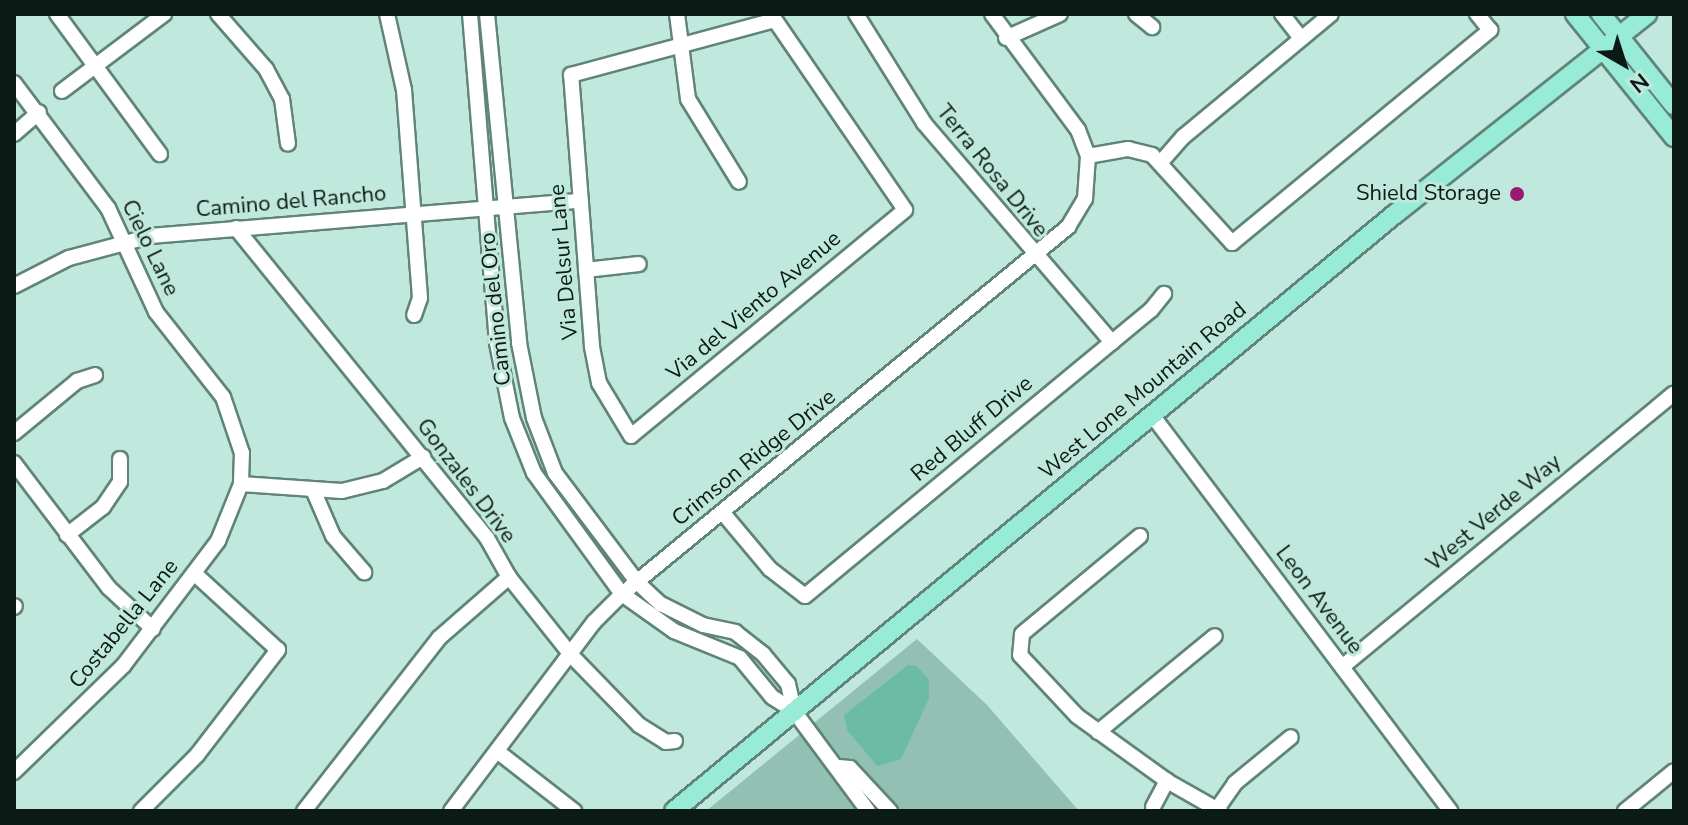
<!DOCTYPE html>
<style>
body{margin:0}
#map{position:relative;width:1688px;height:825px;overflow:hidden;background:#c1e8dc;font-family:"Nunito Sans",sans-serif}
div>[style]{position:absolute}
.green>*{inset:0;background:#92c0b2}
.water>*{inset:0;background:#6cbba5}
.roads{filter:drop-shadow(2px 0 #608479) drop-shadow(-2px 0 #608479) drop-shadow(0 2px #608479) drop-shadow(0 -2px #608479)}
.minor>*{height:14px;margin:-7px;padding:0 7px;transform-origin:7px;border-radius:7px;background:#fff}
.major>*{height:18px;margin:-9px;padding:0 9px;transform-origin:9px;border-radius:9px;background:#98ebd7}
.dots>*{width:22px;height:22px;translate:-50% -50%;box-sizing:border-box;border:4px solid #c1e8dc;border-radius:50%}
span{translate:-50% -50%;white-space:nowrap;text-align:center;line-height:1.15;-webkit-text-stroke:6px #c1e8dc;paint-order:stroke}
.street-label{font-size:22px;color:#0c1a16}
.poi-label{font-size:22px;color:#0c1a16}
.right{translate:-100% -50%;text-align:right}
.frame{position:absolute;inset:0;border:16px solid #0c1a16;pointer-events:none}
.north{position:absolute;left:1584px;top:24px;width:80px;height:80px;-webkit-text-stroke:6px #c1e8dc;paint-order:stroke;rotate:141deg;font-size:22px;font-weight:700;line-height:32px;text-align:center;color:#0c1a16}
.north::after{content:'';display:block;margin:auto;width:28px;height:36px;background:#0c1a16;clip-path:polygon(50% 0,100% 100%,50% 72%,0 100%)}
</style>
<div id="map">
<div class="green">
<i style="clip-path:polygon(917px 639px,987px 705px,1079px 811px,706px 811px)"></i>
</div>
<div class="water">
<i style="clip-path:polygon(908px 665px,917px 666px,929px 680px,929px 698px,901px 759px,877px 766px,847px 730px,844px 715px)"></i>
</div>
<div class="roads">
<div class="minor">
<i style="left:57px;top:14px;width:174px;rotate:53.7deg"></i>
<i style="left:218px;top:14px;width:73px;rotate:48.9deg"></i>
<i style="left:266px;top:69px;width:34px;rotate:62deg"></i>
<i style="left:282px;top:99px;width:45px;rotate:82.4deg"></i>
<i style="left:387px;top:14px;width:78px;rotate:77.4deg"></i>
<i style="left:404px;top:90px;width:209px;rotate:85.6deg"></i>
<i style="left:420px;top:298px;width:18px;rotate:109deg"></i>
<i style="left:470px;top:14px;width:330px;rotate:85.3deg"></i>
<i style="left:497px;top:343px;width:76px;rotate:78.7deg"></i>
<i style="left:512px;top:418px;width:59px;rotate:68.2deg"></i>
<i style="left:534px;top:473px;width:150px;rotate:54deg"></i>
<i style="left:622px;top:594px;width:64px;rotate:35.4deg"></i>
<i style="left:674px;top:631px;width:71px;rotate:22.2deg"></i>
<i style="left:740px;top:658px;width:50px;rotate:50.6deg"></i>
<i style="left:772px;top:697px;width:26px;rotate:32deg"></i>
<i style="left:794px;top:711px;width:124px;rotate:53.5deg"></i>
<i style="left:487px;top:14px;width:331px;rotate:84.4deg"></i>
<i style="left:519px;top:343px;width:76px;rotate:78.7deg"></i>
<i style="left:534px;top:418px;width:59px;rotate:69.1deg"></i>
<i style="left:555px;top:473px;width:136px;rotate:53deg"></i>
<i style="left:637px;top:582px;width:33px;rotate:43deg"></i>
<i style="left:661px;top:604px;width:47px;rotate:26.6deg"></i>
<i style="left:703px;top:625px;width:33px;rotate:12deg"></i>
<i style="left:735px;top:632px;width:36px;rotate:38deg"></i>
<i style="left:763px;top:654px;width:39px;rotate:50deg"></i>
<i style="left:788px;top:684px;width:28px;rotate:77deg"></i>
<i style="left:677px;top:14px;width:86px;rotate:82.6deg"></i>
<i style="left:688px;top:99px;width:97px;rotate:58.4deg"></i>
<i style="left:856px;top:14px;width:128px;rotate:58deg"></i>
<i style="left:924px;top:123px;width:289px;rotate:49.4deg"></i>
<i style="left:1136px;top:14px;width:21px;rotate:39deg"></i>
<i style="left:1282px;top:14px;width:31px;rotate:52deg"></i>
<i style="left:775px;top:20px;width:230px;rotate:55.6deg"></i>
<i style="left:905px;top:210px;width:355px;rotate:140.5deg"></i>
<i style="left:631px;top:436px;width:62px;rotate:-121.1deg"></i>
<i style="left:599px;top:383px;width:38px;rotate:-101deg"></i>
<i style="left:592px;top:346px;width:272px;rotate:-94.4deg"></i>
<i style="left:571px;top:75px;width:211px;rotate:-15.1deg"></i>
<i style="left:1006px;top:38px;width:59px;rotate:-24deg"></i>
<i style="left:14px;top:83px;width:156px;rotate:53.1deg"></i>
<i style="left:108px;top:208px;width:115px;rotate:65.2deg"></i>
<i style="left:156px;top:312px;width:108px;rotate:51.8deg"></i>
<i style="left:223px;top:397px;width:59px;rotate:71.3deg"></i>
<i style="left:242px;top:453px;width:31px;rotate:92deg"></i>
<i style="left:241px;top:484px;width:61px;rotate:112deg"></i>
<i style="left:218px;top:541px;width:157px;rotate:127.2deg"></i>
<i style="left:123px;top:666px;width:152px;rotate:135.8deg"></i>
<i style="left:62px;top:91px;width:128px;rotate:-37deg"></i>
<i style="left:14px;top:134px;width:33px;rotate:-41deg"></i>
<i style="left:1088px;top:156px;width:41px;rotate:-9.9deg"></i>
<i style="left:1128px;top:149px;width:25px;rotate:14deg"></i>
<i style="left:1152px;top:155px;width:119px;rotate:47.7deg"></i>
<i style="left:1232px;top:243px;width:335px;rotate:-39.5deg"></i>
<i style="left:1490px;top:30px;width:21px;rotate:-129deg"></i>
<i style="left:1162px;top:161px;width:32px;rotate:-49deg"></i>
<i style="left:1183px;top:137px;width:192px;rotate:-39.7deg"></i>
<i style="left:236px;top:228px;width:399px;rotate:51deg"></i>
<i style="left:487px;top:538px;width:45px;rotate:60.6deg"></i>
<i style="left:509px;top:577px;width:100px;rotate:51.5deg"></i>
<i style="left:571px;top:655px;width:98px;rotate:45.8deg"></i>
<i style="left:639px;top:725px;width:32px;rotate:32deg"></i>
<i style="left:666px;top:742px;width:9px;rotate:-6deg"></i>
<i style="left:586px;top:270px;width:53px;rotate:-6.5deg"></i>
<i style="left:14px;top:286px;width:62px;rotate:-27deg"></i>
<i style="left:69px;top:258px;width:85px;rotate:-15deg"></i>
<i style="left:151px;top:236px;width:431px;rotate:-4.7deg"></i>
<i style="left:1152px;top:415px;width:496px;rotate:53deg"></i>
<i style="left:14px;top:433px;width:82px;rotate:-39.5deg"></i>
<i style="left:77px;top:381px;width:19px;rotate:-18deg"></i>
<i style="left:14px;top:463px;width:157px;rotate:52.8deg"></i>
<i style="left:109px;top:588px;width:60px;rotate:43deg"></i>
<i style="left:241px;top:484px;width:101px;rotate:4deg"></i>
<i style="left:342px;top:491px;width:42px;rotate:-13.7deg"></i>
<i style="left:383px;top:481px;width:47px;rotate:-31deg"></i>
<i style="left:314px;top:492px;width:48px;rotate:66.6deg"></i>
<i style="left:333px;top:536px;width:48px;rotate:49.3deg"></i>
<i style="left:723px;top:513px;width:73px;rotate:50deg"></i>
<i style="left:770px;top:569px;width:44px;rotate:37.6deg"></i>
<i style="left:805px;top:596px;width:449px;rotate:-39.6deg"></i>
<i style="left:1151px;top:310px;width:21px;rotate:-51deg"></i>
<i style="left:67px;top:535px;width:46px;rotate:-37.9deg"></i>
<i style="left:103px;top:507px;width:30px;rotate:-56deg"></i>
<i style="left:120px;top:482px;width:23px;rotate:-90deg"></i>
<i style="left:1140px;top:536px;width:153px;rotate:140.3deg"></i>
<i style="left:1022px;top:634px;width:21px;rotate:95deg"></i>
<i style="left:1020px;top:655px;width:83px;rotate:46.9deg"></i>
<i style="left:1077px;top:716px;width:111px;rotate:35.8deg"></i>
<i style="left:1167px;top:781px;width:61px;rotate:29.5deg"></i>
<i style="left:14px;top:607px;width:1px;rotate:-45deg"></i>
<i style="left:1342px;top:667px;width:430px;rotate:-39.5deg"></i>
<i style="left:1098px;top:732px;width:151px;rotate:-39.4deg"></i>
<i style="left:497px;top:751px;width:98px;rotate:37.9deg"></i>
<i style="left:839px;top:767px;width:11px;rotate:5deg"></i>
<i style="left:850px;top:768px;width:59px;rotate:47.1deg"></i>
<i style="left:1153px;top:807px;width:30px;rotate:-62deg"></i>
<i style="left:1217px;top:809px;width:32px;rotate:-55deg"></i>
<i style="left:1235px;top:783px;width:72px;rotate:-39.4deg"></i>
<i style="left:141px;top:811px;width:79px;rotate:-45deg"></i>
<i style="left:197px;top:755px;width:133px;rotate:-52.4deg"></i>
<i style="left:278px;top:650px;width:114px;rotate:-137.5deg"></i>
<i style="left:304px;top:811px;width:219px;rotate:-52deg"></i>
<i style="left:439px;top:638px;width:93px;rotate:-41.1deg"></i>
<i style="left:451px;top:811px;width:237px;rotate:-52.9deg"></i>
<i style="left:594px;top:622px;width:40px;rotate:-45deg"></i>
<i style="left:622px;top:594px;width:578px;rotate:-39.45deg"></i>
<i style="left:1068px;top:227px;width:33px;rotate:-59deg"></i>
<i style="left:1085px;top:199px;width:43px;rotate:-86deg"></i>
<i style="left:1088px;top:156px;width:28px;rotate:-111deg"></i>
<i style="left:1078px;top:130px;width:144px;rotate:-126.6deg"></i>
<i style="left:1625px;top:811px;width:63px;rotate:-39.2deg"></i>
</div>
<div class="major">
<i style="left:1575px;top:14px;width:158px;rotate:51.2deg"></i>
<i style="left:1601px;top:14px;width:117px;rotate:51.3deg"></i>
<i style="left:674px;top:811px;width:936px;rotate:-39.63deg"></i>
<i style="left:1395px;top:214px;width:322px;rotate:-38.4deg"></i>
</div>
</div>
<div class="dots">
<i style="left:1517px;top:194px;background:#9a1a70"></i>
</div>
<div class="street-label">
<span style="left:992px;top:171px;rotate:51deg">Terra Rosa Drive</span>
<span style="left:291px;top:202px;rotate:-5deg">Camino del Rancho</span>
<span style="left:150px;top:248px;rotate:64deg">Cielo Lane</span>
<span style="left:564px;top:262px;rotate:-95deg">Via Delsur Lane</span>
<span style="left:754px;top:306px;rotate:-40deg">Via del Viento Avenue</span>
<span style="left:496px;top:309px;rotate:-96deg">Camino del Oro</span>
<span style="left:1143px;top:391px;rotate:-40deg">West Lone Mountain Road</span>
<span style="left:972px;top:429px;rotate:-40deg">Red Bluff Drive</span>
<span style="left:754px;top:458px;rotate:-39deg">Crimson Ridge Drive</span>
<span style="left:466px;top:481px;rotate:53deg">Gonzales Drive</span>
<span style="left:1494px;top:513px;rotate:-40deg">West Verde Way</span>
<span style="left:1319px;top:600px;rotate:53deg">Leon Avenue</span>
<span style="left:124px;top:624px;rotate:-51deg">Costabella Lane</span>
</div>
<div class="poi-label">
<span class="right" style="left:1501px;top:194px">Shield Storage</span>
</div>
<div class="frame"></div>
<div class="north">N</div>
</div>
